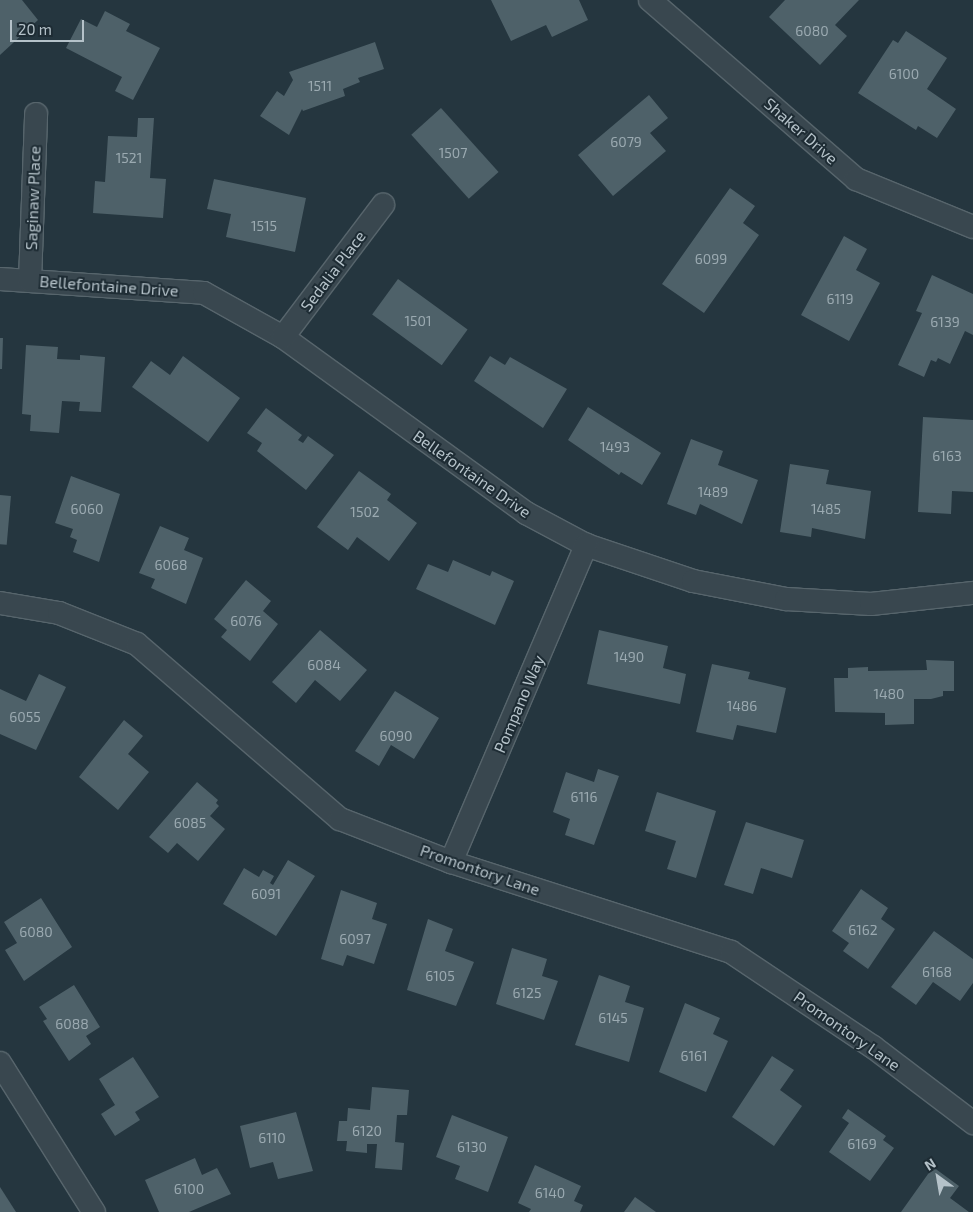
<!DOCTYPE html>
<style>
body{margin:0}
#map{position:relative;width:973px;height:1212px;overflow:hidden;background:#25363f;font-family:"Exo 2",sans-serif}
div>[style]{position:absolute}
.building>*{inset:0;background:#4e6169;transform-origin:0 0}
.roads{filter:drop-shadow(1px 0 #57656c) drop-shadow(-1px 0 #57656c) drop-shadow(0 1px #57656c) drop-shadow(0 -1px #57656c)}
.minor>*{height:22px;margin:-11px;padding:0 11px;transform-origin:11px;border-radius:11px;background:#39474f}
span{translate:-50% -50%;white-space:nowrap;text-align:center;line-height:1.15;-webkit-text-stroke:4px #1e2c34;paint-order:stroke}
.number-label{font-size:14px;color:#9baab1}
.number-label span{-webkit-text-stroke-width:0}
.street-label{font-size:16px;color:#b5c2c9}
.north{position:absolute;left:913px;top:1152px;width:50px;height:50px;-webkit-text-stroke:4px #1e2c34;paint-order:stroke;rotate:328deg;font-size:14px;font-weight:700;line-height:20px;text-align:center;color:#b5c2c9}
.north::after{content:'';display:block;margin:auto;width:18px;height:22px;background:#b5c2c9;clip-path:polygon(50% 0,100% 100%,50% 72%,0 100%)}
.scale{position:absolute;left:10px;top:20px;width:74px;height:22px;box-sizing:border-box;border:2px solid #b5c2c9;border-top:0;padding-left:6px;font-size:15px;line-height:18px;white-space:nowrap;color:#b5c2c9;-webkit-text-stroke:4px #1e2c34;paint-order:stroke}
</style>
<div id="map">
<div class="building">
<i style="clip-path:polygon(0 0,22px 0,38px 20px,0 55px)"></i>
<i style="clip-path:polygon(491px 0,579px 0,588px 20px,552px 37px,546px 25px,511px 41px)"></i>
<i style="clip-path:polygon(785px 0,859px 0,835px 25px,847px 36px,820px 65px,769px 17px)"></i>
<i style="clip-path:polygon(105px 11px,130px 24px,126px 31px,160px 48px,133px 100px,115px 91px,122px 77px,66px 48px,81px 19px,97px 27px)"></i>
<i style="clip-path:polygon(906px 31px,947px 58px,927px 89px,956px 109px,937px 138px,918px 126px,916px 130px,858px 93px,893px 40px,898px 43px)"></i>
<i style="clip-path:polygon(375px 42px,384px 69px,358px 78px,360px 82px,343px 89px,345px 96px,303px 111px,302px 109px,289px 135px,260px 116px,277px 91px,284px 96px,293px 80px,289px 72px)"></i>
<i style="clip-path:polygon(649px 95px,668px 118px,650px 133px,666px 151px,613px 196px,578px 155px)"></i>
<i style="left:441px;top:108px;width:86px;height:40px;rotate:48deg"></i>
<i style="clip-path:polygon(138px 118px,154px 118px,150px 178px,166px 179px,163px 218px,93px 213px,95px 181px,105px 182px,108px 136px,137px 137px)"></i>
<i style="clip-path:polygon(214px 179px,306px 198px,295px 252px,226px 237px,231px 214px,207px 209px)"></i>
<i style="clip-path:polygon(730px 188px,755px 206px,743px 223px,759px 235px,704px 313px,662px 284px)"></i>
<i style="clip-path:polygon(844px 236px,867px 249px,856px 270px,880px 283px,849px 341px,801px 315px)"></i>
<i style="clip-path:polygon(932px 275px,973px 294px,973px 335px,965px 331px,950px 364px,938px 358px,936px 362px,931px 360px,924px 377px,898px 365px,922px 313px,916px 311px)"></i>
<i style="left:398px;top:279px;width:86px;height:44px;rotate:36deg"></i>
<i style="clip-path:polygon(0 338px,3px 338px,2px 369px,0 369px)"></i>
<i style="clip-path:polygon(26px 345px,58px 347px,57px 359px,80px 360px,80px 355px,105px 357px,101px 412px,79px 411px,80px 402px,62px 401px,59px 433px,30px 431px,31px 415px,22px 414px)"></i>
<i style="clip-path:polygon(183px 356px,240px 398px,208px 442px,132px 387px,151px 361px,170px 375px)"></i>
<i style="clip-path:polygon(490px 356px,505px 365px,510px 357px,567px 389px,543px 428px,474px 381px)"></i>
<i style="clip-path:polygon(588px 407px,661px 453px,642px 485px,621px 472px,619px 475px,568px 440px)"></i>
<i style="clip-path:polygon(266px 408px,302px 435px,298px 440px,303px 443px,308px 436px,334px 455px,306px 490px,257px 451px,262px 443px,247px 433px)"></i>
<i style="clip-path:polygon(923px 417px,973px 420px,973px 492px,952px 491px,951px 514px,918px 512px)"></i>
<i style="clip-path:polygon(691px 439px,723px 451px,718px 465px,758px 480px,742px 524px,700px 504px,696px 515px,667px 504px)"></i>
<i style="clip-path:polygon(790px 464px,829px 470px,826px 484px,871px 491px,865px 539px,812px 528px,811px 537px,780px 532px)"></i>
<i style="clip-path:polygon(359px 471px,391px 494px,387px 500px,417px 523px,389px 561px,357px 537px,348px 550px,317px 527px)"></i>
<i style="clip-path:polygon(71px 476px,120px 494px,99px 562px,73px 552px,77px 540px,70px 537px,73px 529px,55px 523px)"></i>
<i style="left:0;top:495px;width:11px;height:49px;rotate:5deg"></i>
<i style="clip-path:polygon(160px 526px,189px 538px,184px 550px,203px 558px,186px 604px,151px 588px,155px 579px,139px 573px)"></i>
<i style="clip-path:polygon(453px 560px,490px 576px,492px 571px,514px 581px,495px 625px,416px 589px,428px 564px,448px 572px)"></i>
<i style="clip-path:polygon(246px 580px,271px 601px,263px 611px,278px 624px,250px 661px,221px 637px,227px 630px,214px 619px)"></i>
<i style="clip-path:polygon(320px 630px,367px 670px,340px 701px,315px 680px,296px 703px,272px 682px)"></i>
<i style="clip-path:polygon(599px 630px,668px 646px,663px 668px,686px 674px,680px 704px,587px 684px)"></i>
<i style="clip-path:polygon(926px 660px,954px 661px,954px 691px,943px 691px,943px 696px,931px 699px,914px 699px,914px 724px,885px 725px,885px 713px,835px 712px,834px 678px,848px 678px,848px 668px,868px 667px,868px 671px,927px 670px)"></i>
<i style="clip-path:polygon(712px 664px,750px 672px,748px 679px,786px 688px,776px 733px,737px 725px,733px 740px,696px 732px)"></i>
<i style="clip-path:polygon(39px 674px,66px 687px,36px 750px,0 734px,0 689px,26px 701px)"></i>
<i style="clip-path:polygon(395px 691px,439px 718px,414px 759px,391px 745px,379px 766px,355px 751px)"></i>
<i style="clip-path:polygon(124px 720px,143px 736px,128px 754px,149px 772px,118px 810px,79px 777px)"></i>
<i style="clip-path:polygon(598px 769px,619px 776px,594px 845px,565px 835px,570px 819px,553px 812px,566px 772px,594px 782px)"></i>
<i style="clip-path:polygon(197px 782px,218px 800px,216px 803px,219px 806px,210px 816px,225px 829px,198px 861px,177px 843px,168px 853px,149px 837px)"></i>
<i style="clip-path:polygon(657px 792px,716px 811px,696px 878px,667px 869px,676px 841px,645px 831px)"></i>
<i style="clip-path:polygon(746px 822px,804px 840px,792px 878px,761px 868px,753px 894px,724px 885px)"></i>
<i style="clip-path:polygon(288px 860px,315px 876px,276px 936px,223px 904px,244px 868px,259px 877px,263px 870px,274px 876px,270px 883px,273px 885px)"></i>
<i style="clip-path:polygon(861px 889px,888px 908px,881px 919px,895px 929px,868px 969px,843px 951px,849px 943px,832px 931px)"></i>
<i style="clip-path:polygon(341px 890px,377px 903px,372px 919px,387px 924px,374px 964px,347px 955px,343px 966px,321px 959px)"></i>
<i style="clip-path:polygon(41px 898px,72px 947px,24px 981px,5px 950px,17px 943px,4px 922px)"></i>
<i style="clip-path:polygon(428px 919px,453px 929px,445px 951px,474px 962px,456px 1006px,407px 990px)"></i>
<i style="clip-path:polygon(934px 931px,973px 959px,973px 983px,960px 1001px,933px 982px,916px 1005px,891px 987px)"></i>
<i style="clip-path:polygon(512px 948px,547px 959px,542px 976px,558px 981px,544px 1020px,496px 1004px)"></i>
<i style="clip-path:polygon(599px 975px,630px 986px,625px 1002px,644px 1008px,629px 1062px,575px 1045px)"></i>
<i style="clip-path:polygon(74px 985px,100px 1027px,86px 1036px,91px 1044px,69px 1061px,43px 1021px,47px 1019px,39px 1007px)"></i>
<i style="clip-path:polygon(685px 1003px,720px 1018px,713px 1034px,728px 1041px,706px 1092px,659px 1072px)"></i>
<i style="clip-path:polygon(772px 1056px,794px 1070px,780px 1090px,802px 1106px,774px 1146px,732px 1117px)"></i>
<i style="clip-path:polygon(133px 1057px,159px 1097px,135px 1112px,140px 1120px,115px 1136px,101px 1114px,115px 1105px,99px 1079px)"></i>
<i style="clip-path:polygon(372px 1087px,409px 1090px,407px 1115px,397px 1115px,395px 1142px,404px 1143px,402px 1170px,375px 1168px,377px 1144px,367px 1144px,367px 1153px,346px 1151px,347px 1141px,337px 1141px,339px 1121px,347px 1121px,348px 1108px,370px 1110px)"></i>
<i style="clip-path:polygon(848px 1109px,886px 1136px,883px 1140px,894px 1148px,870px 1181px,829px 1152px,849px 1123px,842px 1118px)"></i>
<i style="clip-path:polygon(296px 1112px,313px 1171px,278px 1179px,273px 1162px,250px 1168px,240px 1126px)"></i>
<i style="clip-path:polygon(452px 1115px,508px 1137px,488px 1192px,455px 1179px,460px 1166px,436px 1157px)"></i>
<i style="clip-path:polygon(195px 1158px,202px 1175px,217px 1168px,231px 1194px,189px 1212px,159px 1212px,145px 1180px)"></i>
<i style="clip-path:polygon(535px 1165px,581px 1186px,574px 1201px,583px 1205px,580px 1212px,529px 1212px,531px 1209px,518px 1203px)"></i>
<i style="clip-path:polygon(933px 1167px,959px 1186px,950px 1198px,969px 1212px,901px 1212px)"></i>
<i style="clip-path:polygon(0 1187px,16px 1212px,0 1212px)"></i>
<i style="clip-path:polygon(635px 1197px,656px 1212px,624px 1212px)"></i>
</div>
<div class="roads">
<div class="minor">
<i style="left:650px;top:0;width:273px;rotate:41deg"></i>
<i style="left:856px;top:179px;width:126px;rotate:22.3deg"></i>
<i style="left:0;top:279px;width:204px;rotate:3.9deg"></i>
<i style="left:204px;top:293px;width:90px;rotate:29.1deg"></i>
<i style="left:283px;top:337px;width:300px;rotate:35.9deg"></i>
<i style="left:526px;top:513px;width:68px;rotate:28.1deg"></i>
<i style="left:586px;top:545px;width:113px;rotate:18.6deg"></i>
<i style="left:693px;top:581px;width:95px;rotate:11deg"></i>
<i style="left:786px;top:599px;width:85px;rotate:3.4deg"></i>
<i style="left:871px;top:604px;width:103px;rotate:-6.2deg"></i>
<i style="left:30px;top:281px;width:167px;rotate:-87.9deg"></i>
<i style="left:283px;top:337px;width:166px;rotate:-52.9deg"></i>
<i style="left:0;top:603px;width:60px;rotate:9.6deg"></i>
<i style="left:59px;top:613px;width:84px;rotate:21.7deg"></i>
<i style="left:137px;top:644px;width:268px;rotate:40.8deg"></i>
<i style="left:340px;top:819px;width:119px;rotate:21.2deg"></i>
<i style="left:451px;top:862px;width:294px;rotate:17.8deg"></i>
<i style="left:731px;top:952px;width:171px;rotate:33.8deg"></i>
<i style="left:873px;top:1047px;width:126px;rotate:37.2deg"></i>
<i style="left:451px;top:862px;width:345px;rotate:-66.9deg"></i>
<i style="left:0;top:1063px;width:176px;rotate:57.8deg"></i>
</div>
</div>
<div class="number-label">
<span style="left:812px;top:31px">6080</span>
<span style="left:904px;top:74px">6100</span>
<span style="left:320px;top:86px">1511</span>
<span style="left:626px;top:142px">6079</span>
<span style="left:453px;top:153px">1507</span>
<span style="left:129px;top:158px">1521</span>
<span style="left:264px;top:226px">1515</span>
<span style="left:711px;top:259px">6099</span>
<span style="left:840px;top:299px">6119</span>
<span style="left:418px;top:321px">1501</span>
<span style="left:945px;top:322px">6139</span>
<span style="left:615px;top:447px">1493</span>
<span style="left:947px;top:456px">6163</span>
<span style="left:713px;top:492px">1489</span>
<span style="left:87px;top:509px">6060</span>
<span style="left:826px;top:509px">1485</span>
<span style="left:365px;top:512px">1502</span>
<span style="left:171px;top:565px">6068</span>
<span style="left:246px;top:621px">6076</span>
<span style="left:629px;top:657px">1490</span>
<span style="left:324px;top:665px">6084</span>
<span style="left:889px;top:694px">1480</span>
<span style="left:742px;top:706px">1486</span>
<span style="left:25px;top:717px">6055</span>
<span style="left:396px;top:736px">6090</span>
<span style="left:584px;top:797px">6116</span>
<span style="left:190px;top:823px">6085</span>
<span style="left:266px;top:894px">6091</span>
<span style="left:863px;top:930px">6162</span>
<span style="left:36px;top:932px">6080</span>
<span style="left:355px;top:939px">6097</span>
<span style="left:937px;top:972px">6168</span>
<span style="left:440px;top:976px">6105</span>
<span style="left:527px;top:993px">6125</span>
<span style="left:613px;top:1018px">6145</span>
<span style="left:72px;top:1024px">6088</span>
<span style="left:694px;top:1056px">6161</span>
<span style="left:367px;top:1131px">6120</span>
<span style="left:272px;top:1138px">6110</span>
<span style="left:862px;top:1144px">6169</span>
<span style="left:472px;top:1147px">6130</span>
<span style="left:189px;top:1189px">6100</span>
<span style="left:550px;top:1193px">6140</span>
</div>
<div class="street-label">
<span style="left:801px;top:131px;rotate:41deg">Shaker Drive</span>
<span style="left:33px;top:198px;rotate:-88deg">Saginaw Place</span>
<span style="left:333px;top:271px;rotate:-53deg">Sedalia Place</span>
<span style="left:109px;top:286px;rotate:4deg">Bellefontaine Drive</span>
<span style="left:472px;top:474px;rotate:35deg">Bellefontaine Drive</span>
<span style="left:519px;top:704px;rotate:-67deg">Pompano Way</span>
<span style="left:480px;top:870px;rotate:19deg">Promontory Lane</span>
<span style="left:847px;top:1031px;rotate:35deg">Promontory Lane</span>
</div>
<div class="north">N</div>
<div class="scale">20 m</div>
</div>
